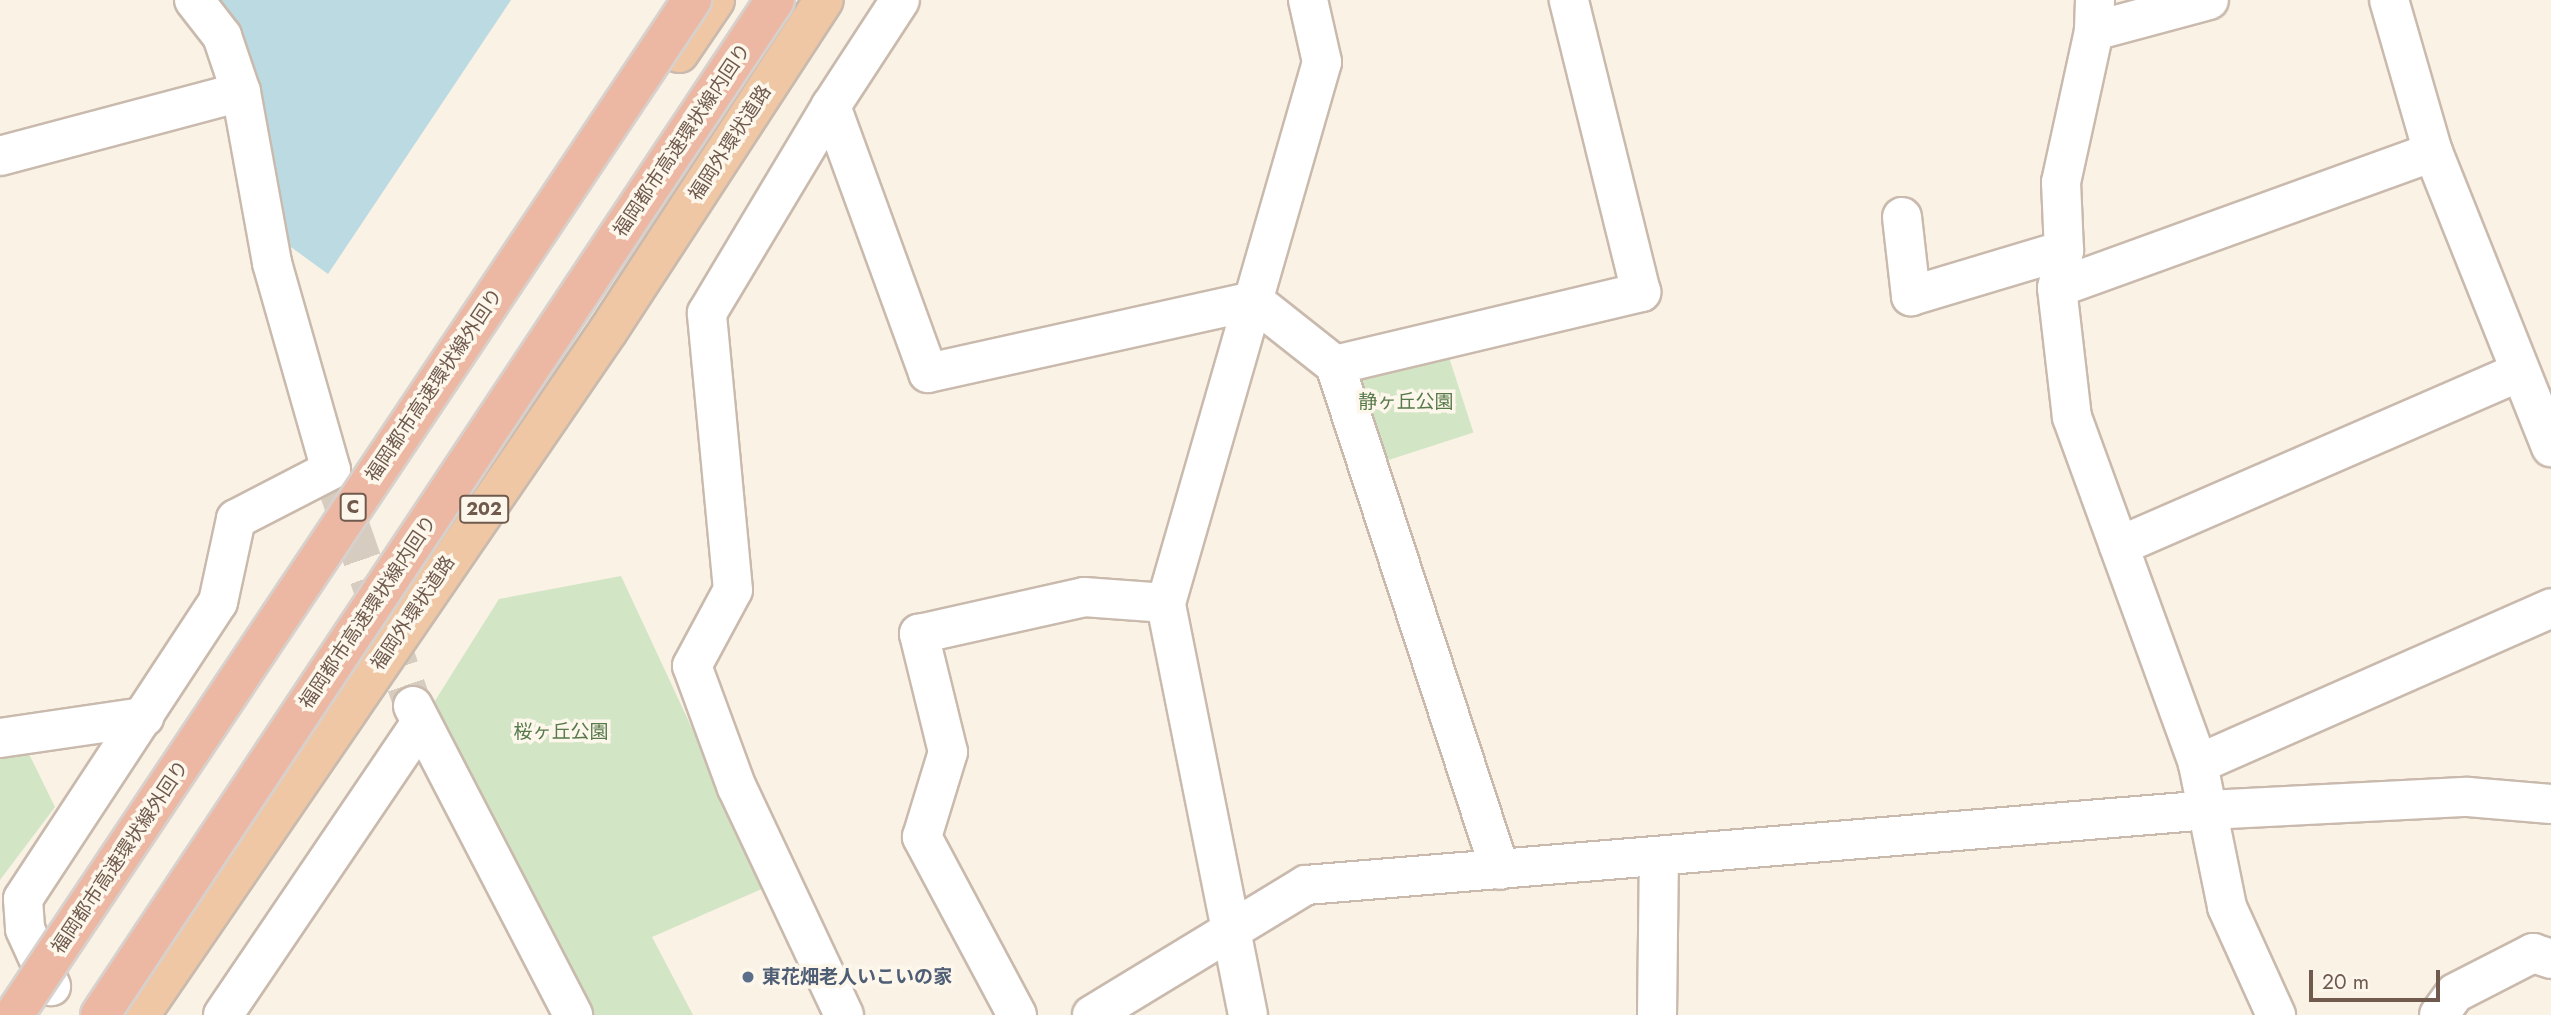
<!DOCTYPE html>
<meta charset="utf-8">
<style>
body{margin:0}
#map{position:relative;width:2551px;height:1015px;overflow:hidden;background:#f9f2e5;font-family:Jost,"Noto Sans JP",sans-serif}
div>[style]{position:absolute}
.green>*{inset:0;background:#d2e5c5;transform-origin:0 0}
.water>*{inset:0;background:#bcdae1}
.minor-tunnel>*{height:38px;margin-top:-19px;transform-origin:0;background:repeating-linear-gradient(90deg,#d6ccbf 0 38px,transparent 0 57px)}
.roads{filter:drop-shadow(2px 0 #c9baad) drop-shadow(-2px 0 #c9baad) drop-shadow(0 2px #c9baad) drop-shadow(0 -2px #c9baad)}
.minor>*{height:38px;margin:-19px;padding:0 19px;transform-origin:19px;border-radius:19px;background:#fff}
.trunk>*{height:38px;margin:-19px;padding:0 19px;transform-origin:19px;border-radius:19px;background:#efc7a4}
.bridges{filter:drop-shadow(2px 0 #d7d1cd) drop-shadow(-2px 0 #d7d1cd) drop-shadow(0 2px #d7d1cd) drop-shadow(0 -2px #d7d1cd)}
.motorway-bridge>*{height:38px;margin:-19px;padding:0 19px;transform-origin:19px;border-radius:19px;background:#edb8a3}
.dots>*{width:19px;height:19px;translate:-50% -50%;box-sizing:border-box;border:4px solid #fdf6eb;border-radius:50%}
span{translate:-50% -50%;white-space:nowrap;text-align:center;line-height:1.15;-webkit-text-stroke:7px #fdf6eb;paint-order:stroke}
.shield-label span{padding:2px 5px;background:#fdf6eb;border:2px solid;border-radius:5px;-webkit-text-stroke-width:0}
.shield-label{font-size:18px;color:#6f5a4d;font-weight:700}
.street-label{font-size:19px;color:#6f5a4d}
.park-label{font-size:19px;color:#567a4a}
.service-label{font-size:19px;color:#4e5e75;font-weight:700}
.left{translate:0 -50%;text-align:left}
.scale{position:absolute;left:2309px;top:970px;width:131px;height:32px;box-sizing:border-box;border:4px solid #6f5a4d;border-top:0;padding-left:9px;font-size:21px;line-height:24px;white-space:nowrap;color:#6f5a4d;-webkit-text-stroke:5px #fdf6eb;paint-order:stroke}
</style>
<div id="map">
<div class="green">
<i style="left:1445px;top:345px;width:92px;height:107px;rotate:72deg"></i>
<i style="clip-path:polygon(621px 576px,766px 887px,652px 937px,693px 1015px,573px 1015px,421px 723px,499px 599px)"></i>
<i style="clip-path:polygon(28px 752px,55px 807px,0 880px,0 755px)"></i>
</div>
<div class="water">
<i style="clip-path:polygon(203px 0,511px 0,328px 274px,284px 242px)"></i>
</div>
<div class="minor-tunnel">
<i style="left:331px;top:470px;width:250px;rotate:70.8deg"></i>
</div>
<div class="roads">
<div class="minor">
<i style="left:194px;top:0;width:46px;rotate:52.1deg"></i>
<i style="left:222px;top:36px;width:59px;rotate:71.3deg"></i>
<i style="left:2095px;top:0;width:31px;rotate:92deg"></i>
<i style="left:2094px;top:31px;width:155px;rotate:102.3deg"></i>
<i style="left:2061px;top:182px;width:68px;rotate:87.5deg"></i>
<i style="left:2064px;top:250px;width:39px;rotate:100deg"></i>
<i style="left:2057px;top:288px;width:130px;rotate:83.4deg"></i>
<i style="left:2072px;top:417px;width:369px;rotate:70deg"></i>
<i style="left:2198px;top:764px;width:146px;rotate:78.5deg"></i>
<i style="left:2227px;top:907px;width:119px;rotate:65.6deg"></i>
<i style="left:2389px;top:0;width:158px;rotate:73.9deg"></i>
<i style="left:2433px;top:152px;width:318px;rotate:68.2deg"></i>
<i style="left:2094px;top:31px;width:119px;rotate:-15.1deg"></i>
<i style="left:831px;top:106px;width:284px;rotate:70deg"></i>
<i style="left:928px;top:373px;width:334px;rotate:-12.5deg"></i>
<i style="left:1254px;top:301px;width:103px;rotate:38.3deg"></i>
<i style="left:1335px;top:365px;width:315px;rotate:-13.4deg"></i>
<i style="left:1641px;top:292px;width:301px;rotate:-103.9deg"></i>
<i style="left:0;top:156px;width:249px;rotate:-14.9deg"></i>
<i style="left:241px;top:92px;width:174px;rotate:79.7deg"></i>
<i style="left:272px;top:263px;width:215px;rotate:74.1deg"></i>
<i style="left:331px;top:470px;width:107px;rotate:152.7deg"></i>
<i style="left:236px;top:519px;width:85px;rotate:102.2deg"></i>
<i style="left:218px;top:602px;width:355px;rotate:123.3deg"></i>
<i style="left:23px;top:899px;width:30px;rotate:86deg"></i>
<i style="left:25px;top:929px;width:63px;rotate:65.5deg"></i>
<i style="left:1902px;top:217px;width:80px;rotate:83.5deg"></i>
<i style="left:1911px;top:296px;width:160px;rotate:-16.7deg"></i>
<i style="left:2057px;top:288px;width:400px;rotate:-19.9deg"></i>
<i style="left:1335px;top:365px;width:531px;rotate:71.91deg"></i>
<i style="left:2119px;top:546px;width:436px;rotate:-23.5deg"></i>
<i style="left:413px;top:706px;width:348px;rotate:62.6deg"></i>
<i style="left:0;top:738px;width:146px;rotate:-8.3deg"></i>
<i style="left:2198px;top:764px;width:386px;rotate:-23.8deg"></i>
<i style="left:223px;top:1015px;width:353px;rotate:-55.9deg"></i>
<i style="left:844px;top:1015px;width:251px;rotate:-115.2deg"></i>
<i style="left:737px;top:788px;width:130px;rotate:-110.2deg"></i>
<i style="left:692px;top:666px;width:86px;rotate:-61.7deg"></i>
<i style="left:733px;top:590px;width:278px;rotate:-95.4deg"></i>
<i style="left:707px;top:313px;width:241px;rotate:-59.1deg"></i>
<i style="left:831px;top:106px;width:126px;rotate:-56.9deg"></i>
<i style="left:1017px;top:1015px;width:202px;rotate:-118.1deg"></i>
<i style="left:922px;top:837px;width:89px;rotate:-73deg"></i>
<i style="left:948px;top:752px;width:122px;rotate:-103.8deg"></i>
<i style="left:919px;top:634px;width:169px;rotate:-12.6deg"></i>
<i style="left:1084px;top:597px;width:82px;rotate:4.2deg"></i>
<i style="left:1092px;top:1015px;width:250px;rotate:-31.3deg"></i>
<i style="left:1306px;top:885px;width:905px;rotate:-4.75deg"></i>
<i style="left:2208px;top:810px;width:260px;rotate:-2.9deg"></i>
<i style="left:2468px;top:797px;width:83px;rotate:4.8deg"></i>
<i style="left:1248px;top:1015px;width:420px;rotate:-101.3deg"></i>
<i style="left:1166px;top:603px;width:563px;rotate:-73.91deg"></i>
<i style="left:1322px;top:62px;width:64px;rotate:-102.7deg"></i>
<i style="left:1657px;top:1015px;width:157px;rotate:-89.3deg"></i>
<i style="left:2439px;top:1015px;width:27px;rotate:-54deg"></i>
<i style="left:2455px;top:993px;width:88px;rotate:-27.1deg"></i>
<i style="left:2533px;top:953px;width:19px;rotate:18deg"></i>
</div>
<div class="trunk">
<i style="left:679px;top:53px;width:64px;rotate:-55.8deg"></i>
<i style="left:140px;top:1015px;width:829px;rotate:-55.62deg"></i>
<i style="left:608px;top:331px;width:395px;rotate:-56.9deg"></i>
</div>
</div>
<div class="bridges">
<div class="motorway-bridge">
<i style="left:14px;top:1015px;width:1221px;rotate:-56.26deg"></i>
<i style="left:100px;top:1015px;width:1219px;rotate:-56.38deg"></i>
</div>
</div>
<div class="dots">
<i style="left:748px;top:977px;background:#5c6f8a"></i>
</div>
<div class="shield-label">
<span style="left:353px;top:507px">C</span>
<span style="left:484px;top:509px">202</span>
</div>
<div class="street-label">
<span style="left:682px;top:140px;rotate:-56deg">福岡都市高速環状線内回り</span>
<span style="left:730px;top:143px;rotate:-57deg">福岡外環状道路</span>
<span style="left:434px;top:385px;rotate:-56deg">福岡都市高速環状線外回り</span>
<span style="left:368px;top:612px;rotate:-56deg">福岡都市高速環状線内回り</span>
<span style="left:413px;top:613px;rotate:-56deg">福岡外環状道路</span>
<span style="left:120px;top:857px;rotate:-56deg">福岡都市高速環状線外回り</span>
</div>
<div class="park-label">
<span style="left:1406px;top:402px">静ヶ丘公園</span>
<span style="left:561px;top:732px">桜ヶ丘公園</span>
</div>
<div class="service-label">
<span class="left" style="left:762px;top:977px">東花畑老人いこいの家</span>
</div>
<div class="scale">20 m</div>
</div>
